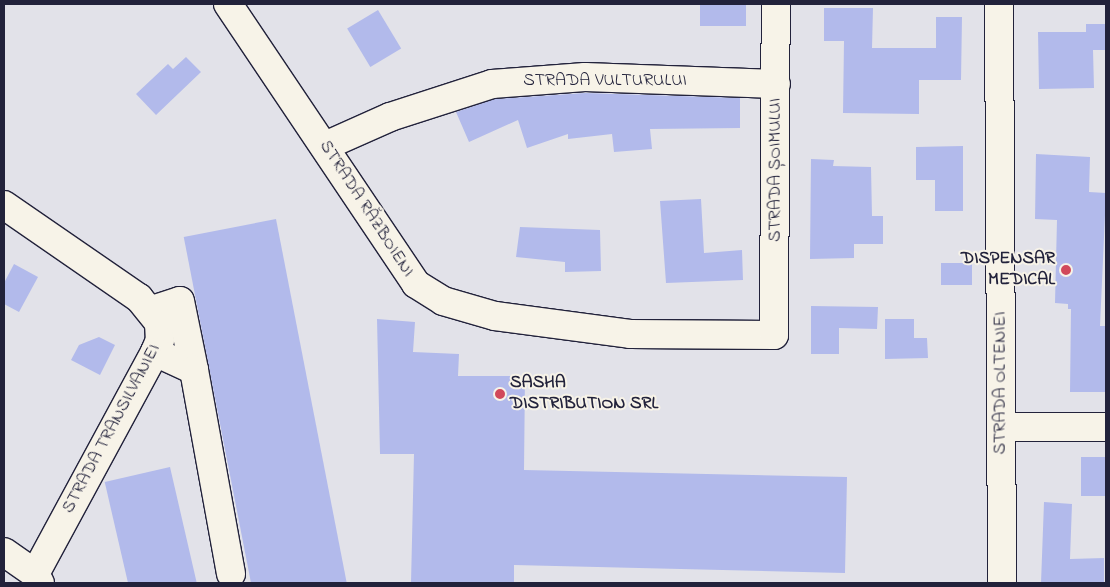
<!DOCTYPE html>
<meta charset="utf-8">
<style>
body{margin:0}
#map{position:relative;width:1110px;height:587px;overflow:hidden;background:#e2e2e9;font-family:"Indie Flower",sans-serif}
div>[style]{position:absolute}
.building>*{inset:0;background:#b2baeb;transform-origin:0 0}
.roads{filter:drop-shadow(1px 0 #22223b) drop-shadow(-1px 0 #22223b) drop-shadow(0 1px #22223b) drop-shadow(0 -1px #22223b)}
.minor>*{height:28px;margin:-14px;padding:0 14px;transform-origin:14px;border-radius:14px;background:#f7f3e8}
.dots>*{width:14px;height:14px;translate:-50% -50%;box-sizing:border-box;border:2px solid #f7f3e8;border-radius:50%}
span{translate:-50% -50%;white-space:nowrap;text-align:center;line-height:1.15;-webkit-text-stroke:4px #f7f3e8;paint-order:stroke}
.street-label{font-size:18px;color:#22223b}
.poi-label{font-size:18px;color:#22223b;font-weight:700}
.right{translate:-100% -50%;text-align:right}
.left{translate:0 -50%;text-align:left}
.frame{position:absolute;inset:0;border:5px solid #22223b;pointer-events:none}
</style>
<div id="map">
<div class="building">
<i style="left:700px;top:4px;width:46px;height:22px"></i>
<i style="clip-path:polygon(824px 8px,873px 8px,872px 48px,936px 48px,936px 17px,962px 17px,961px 80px,919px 80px,919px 114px,843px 113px,844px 41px,824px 41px)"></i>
<i style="left:378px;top:10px;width:45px;height:36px;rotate:59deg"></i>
<i style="clip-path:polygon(1086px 24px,1106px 24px,1106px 50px,1093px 50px,1094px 88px,1039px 89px,1038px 32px,1086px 32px)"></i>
<i style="clip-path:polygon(186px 57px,201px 72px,156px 115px,136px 94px,168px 64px,173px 69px)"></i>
<i style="clip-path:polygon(585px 93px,740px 98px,740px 128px,650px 129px,652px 149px,614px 152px,612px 134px,568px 139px,568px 134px,527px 148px,518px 120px,469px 142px,456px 112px,495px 99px)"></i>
<i style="clip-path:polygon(963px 146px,963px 211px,935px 211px,935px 180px,916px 180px,916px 147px)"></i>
<i style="clip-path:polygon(1036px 154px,1090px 157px,1089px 192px,1106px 193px,1100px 326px,1106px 326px,1105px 392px,1070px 392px,1071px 309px,1068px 309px,1068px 304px,1055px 303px,1057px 220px,1035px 219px)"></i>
<i style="clip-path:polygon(811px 159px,834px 160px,833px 166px,871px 167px,872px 216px,883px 216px,883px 244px,854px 244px,854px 258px,810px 259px)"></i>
<i style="clip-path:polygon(701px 199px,704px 253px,742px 250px,743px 280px,666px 283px,660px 201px)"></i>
<i style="left:276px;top:219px;width:371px;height:94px;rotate:79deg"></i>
<i style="clip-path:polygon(520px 227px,600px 230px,601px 271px,565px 272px,565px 262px,516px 257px)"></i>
<i style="left:941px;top:263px;width:31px;height:22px"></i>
<i style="clip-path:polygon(14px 264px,38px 277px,19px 312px,4px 304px,4px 283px)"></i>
<i style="clip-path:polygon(811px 306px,878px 307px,877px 329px,839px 328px,839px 354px,811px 354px)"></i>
<i style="clip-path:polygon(377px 319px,415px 322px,413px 352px,459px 354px,458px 376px,525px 376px,524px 470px,847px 477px,845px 573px,514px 565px,514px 583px,411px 583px,414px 454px,380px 454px)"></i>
<i style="clip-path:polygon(885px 319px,914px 319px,914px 338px,927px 338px,928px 358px,885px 359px)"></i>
<i style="clip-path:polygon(99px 337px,115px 345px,100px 375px,71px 360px,79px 345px)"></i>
<i style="left:1081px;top:457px;width:25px;height:39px"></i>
<i style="left:170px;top:467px;width:119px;height:67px;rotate:77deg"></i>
<i style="clip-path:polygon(1044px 502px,1072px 504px,1070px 559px,1104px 558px,1104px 583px,1041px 583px)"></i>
</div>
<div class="roads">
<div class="minor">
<i style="left:228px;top:4px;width:337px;rotate:56.1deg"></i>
<i style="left:416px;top:284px;width:32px;rotate:32deg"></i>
<i style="left:443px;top:301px;width:54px;rotate:16.1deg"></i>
<i style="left:495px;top:316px;width:136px;rotate:7.6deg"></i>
<i style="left:630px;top:334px;width:144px;rotate:0.4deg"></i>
<i style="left:774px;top:335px;width:331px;rotate:-89.7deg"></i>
<i style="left:999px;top:4px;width:579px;rotate:89.7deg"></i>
<i style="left:325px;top:146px;width:71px;rotate:-24deg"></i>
<i style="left:390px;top:117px;width:107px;rotate:-17.9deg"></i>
<i style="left:492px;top:84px;width:93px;rotate:-4.3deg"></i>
<i style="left:585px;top:77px;width:191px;rotate:2.1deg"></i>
<i style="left:4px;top:205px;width:164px;rotate:34.6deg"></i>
<i style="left:139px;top:298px;width:32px;rotate:51deg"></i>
<i style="left:159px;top:323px;width:17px;rotate:87deg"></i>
<i style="left:160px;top:340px;width:13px;rotate:113deg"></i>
<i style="left:155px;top:352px;width:252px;rotate:118.4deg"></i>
<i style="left:152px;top:310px;width:29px;rotate:-18deg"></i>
<i style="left:180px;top:301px;width:70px;rotate:78.5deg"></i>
<i style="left:155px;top:352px;width:43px;rotate:24.8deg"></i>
<i style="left:194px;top:370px;width:207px;rotate:79.7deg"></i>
<i style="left:1002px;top:427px;width:104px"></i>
<i style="left:4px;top:552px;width:38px;rotate:35deg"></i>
<i style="left:35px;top:574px;width:10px;rotate:61deg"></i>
</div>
</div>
<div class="dots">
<i style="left:1066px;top:270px;background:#d1495b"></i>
<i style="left:500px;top:394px;background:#d1495b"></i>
</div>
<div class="street-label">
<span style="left:605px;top:81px">STRADA VULTURULUI</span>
<span style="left:776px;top:170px;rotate:-90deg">STRADA ȘOIMULUI</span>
<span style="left:366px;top:209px;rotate:57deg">STRADA RĂZBOIENI</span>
<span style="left:1001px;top:383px;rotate:-90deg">STRADA OLTENIEI</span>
<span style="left:112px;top:429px;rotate:-62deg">STRADA TRANSILVANIEI</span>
</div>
<div class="poi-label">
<span class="right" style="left:1055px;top:270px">DISPENSAR<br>MEDICAL</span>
<span class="left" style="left:510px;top:394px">SASHA<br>DISTRIBUTION SRL</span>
</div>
<div class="frame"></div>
</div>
